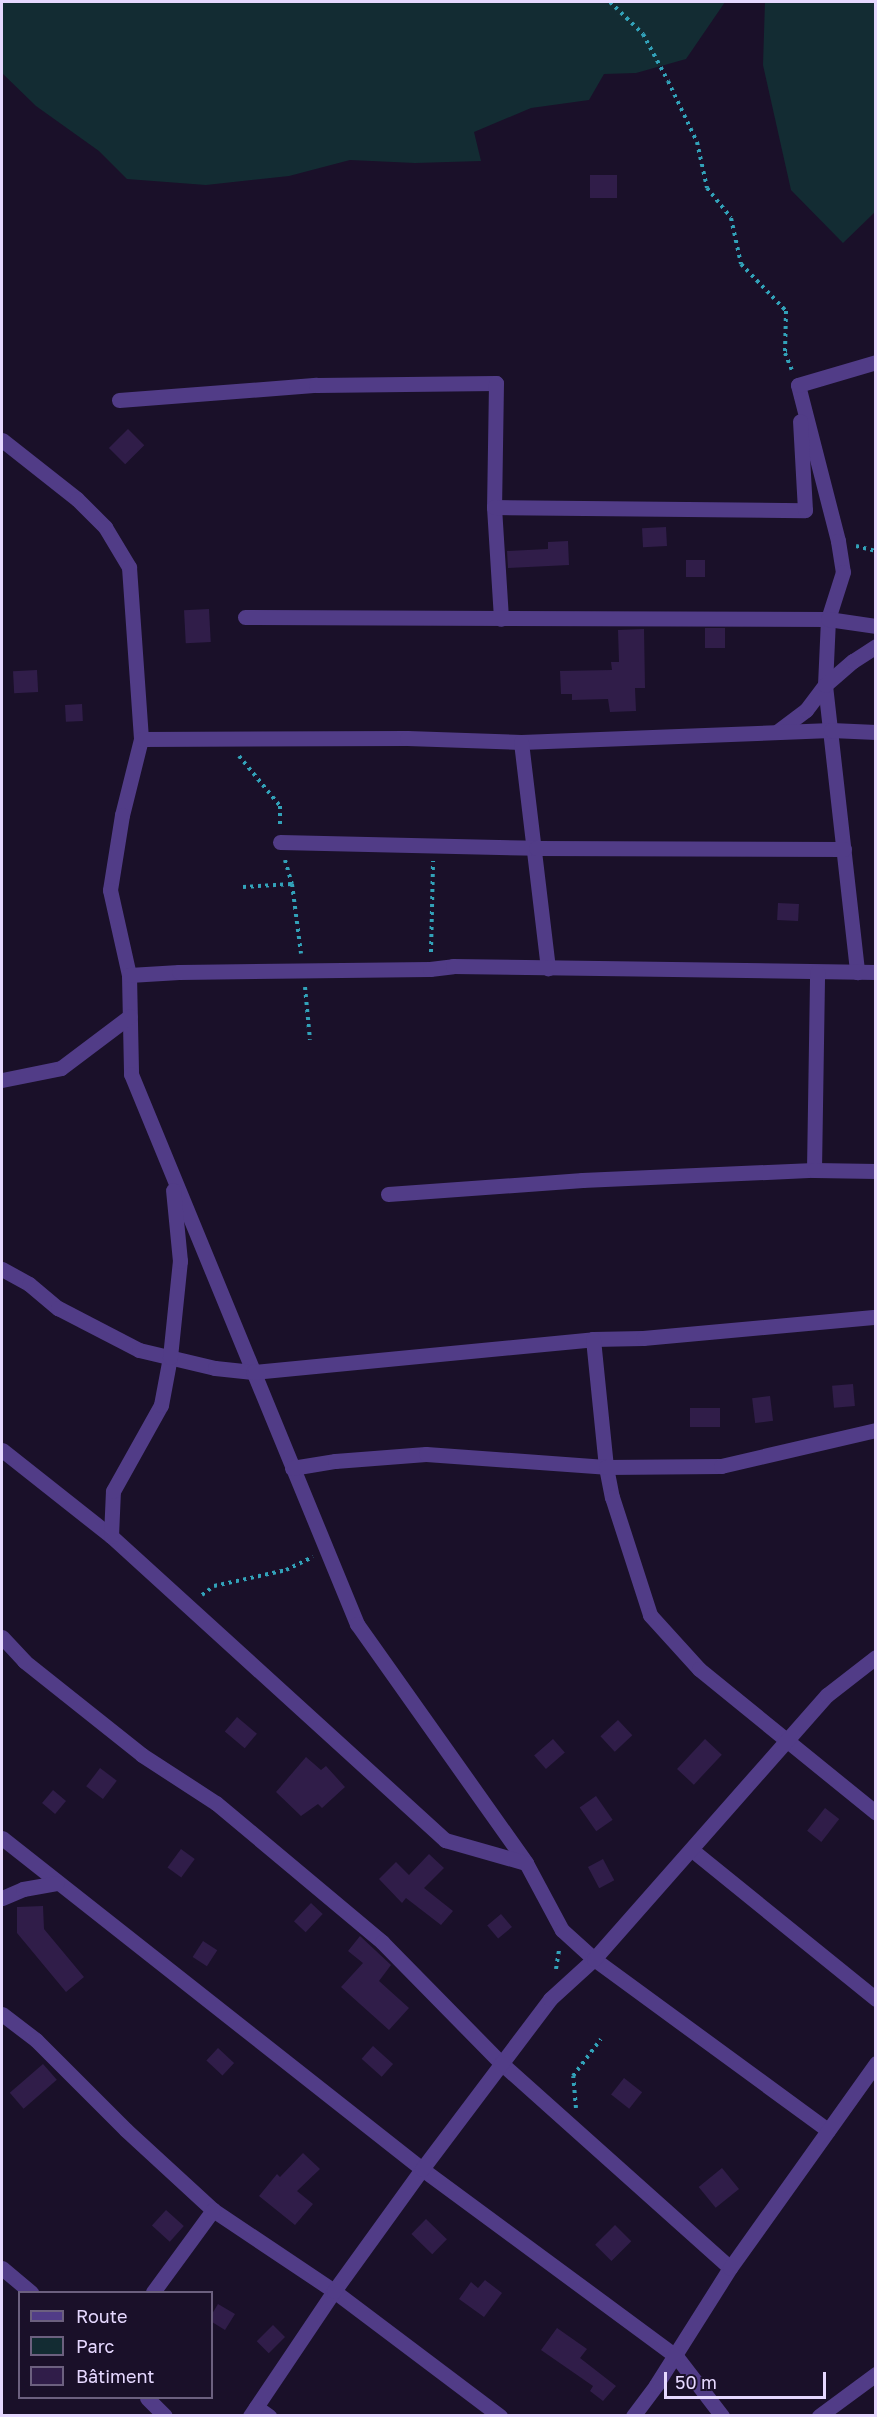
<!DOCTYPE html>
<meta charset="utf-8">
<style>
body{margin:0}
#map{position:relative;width:877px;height:2417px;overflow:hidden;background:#1a1029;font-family:"Golos Text",sans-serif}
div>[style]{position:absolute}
.green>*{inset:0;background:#132c33}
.building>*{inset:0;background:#301d49;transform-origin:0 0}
.path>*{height:4px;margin-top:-2px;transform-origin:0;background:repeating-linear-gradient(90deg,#32a2b9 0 3px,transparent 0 7.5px)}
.street>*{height:15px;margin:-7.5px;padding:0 7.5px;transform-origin:7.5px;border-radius:7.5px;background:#513c87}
span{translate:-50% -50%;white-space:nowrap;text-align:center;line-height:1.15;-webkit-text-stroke:6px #1a1029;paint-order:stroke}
.frame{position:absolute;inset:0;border:3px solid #e6d8ff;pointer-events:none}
.legend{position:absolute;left:18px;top:2291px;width:195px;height:108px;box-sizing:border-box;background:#1a1029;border:2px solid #6c607f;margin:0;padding:8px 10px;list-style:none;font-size:18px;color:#e6d8ff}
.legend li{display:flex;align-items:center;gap:12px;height:30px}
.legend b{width:30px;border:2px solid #6c607f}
.scale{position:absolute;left:664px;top:2372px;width:162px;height:27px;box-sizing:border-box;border:3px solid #e6d8ff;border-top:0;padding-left:8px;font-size:18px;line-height:21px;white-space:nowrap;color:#e6d8ff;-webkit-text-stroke:4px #1a1029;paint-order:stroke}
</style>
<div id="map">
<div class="green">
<i style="clip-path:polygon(2px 2px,725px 2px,686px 59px,636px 73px,604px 74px,589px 100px,531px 108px,474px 132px,481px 161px,415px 163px,350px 160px,289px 176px,206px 185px,127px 179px,99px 151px,36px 106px,2px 73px)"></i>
<i style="clip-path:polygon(765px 2px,875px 2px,875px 212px,843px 243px,791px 190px,763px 65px)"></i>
</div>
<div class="building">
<i style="left:617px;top:175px;width:23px;height:27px;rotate:90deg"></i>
<i style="left:128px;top:429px;width:23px;height:27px;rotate:45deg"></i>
<i style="left:666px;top:527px;width:19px;height:24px;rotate:87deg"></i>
<i style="clip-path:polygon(568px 541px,569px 565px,508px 568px,507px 551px,548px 549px,548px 542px)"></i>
<i style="left:705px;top:560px;width:17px;height:19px;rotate:90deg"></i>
<i style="left:209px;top:609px;width:33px;height:25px;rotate:87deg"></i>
<i style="left:705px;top:628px;width:20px;height:20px"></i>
<i style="clip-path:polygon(644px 629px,645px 688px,635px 688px,636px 711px,610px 712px,608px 699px,572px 700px,572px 694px,561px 694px,560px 671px,612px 670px,611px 662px,619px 662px,618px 630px)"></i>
<i style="left:37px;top:670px;width:22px;height:24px;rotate:87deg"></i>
<i style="left:82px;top:704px;width:17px;height:17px;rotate:87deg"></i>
<i style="left:778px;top:903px;width:21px;height:17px;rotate:3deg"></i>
<i style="left:853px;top:1384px;width:22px;height:21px;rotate:85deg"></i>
<i style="left:770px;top:1396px;width:25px;height:18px;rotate:83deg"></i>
<i style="left:690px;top:1408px;width:30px;height:19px"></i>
<i style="left:237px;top:1717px;width:26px;height:19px;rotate:40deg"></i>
<i style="left:618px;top:1720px;width:21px;height:24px;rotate:47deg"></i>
<i style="left:553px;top:1739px;width:18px;height:25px;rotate:49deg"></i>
<i style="left:705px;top:1739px;width:23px;height:41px;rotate:43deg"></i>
<i style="clip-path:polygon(306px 1757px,321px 1770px,326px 1766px,345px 1787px,322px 1808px,318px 1804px,301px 1816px,276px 1792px)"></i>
<i style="left:100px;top:1768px;width:21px;height:23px;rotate:37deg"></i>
<i style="left:53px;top:1790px;width:17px;height:17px;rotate:40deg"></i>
<i style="left:596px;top:1796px;width:29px;height:20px;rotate:55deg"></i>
<i style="left:825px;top:1808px;width:18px;height:29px;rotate:38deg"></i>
<i style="left:181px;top:1849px;width:17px;height:23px;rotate:36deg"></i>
<i style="clip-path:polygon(429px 1854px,444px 1868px,424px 1888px,453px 1911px,441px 1925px,406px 1898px,402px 1903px,379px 1879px,396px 1862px,409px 1875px)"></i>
<i style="left:603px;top:1859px;width:24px;height:17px;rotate:62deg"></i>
<i style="left:311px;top:1903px;width:16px;height:25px;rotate:43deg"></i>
<i style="clip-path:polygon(43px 1906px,44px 1929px,84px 1977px,66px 1992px,17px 1933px,17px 1907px)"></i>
<i style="left:501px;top:1914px;width:17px;height:18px;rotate:50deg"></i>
<i style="clip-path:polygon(360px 1936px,391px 1965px,379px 1981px,409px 2008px,389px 2030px,341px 1987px,363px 1963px,348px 1951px)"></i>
<i style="left:203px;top:1941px;width:17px;height:19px;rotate:33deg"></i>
<i style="left:373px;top:2046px;width:27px;height:17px;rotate:42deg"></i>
<i style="left:218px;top:2048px;width:22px;height:17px;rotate:43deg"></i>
<i style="left:43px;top:2064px;width:21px;height:44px;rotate:49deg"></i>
<i style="left:624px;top:2078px;width:23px;height:21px;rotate:38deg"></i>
<i style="clip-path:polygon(303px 2153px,320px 2169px,297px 2191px,313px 2204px,295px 2225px,259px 2196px,277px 2174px,280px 2177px)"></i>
<i style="left:722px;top:2168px;width:27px;height:30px;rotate:51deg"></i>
<i style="left:166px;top:2210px;width:24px;height:21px;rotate:42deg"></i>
<i style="left:426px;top:2219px;width:29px;height:21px;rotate:44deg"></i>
<i style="left:615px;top:2225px;width:23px;height:28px;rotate:45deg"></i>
<i style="clip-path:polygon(485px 2280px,502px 2293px,484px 2317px,459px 2299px,471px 2282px,478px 2288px)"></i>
<i style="clip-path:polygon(218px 2304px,235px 2314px,225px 2330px,212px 2322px,212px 2314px)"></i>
<i style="left:273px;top:2325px;width:17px;height:23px;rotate:45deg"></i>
<i style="clip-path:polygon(557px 2328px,587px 2349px,580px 2358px,616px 2386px,603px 2401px,590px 2391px,593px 2386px,541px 2350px)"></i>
</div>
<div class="path">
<i style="left:610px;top:2px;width:46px;rotate:44.1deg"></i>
<i style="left:643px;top:34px;width:53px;rotate:62deg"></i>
<i style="left:668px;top:81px;width:68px;rotate:64.6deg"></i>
<i style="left:697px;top:142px;width:47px;rotate:77.7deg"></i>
<i style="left:707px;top:188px;width:38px;rotate:51deg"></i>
<i style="left:731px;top:218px;width:47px;rotate:77.7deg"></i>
<i style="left:741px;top:264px;width:65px;rotate:46.2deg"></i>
<i style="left:786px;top:311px;width:42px;rotate:91.4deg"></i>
<i style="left:785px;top:353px;width:18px;rotate:68deg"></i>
<i style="left:856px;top:546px;width:21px;rotate:14deg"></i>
<i style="left:239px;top:756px;width:65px;rotate:50.6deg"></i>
<i style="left:280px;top:806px;width:20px;rotate:90deg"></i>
<i style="left:285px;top:860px;width:25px;rotate:74deg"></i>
<i style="left:292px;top:884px;width:70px;rotate:82.6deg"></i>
<i style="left:243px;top:887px;width:49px;rotate:-3.5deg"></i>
<i style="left:431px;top:952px;width:91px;rotate:-88.7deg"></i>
<i style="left:305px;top:987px;width:53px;rotate:84.6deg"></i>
<i style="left:202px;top:1595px;width:15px;rotate:-37deg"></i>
<i style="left:214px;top:1586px;width:74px;rotate:-12.5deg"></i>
<i style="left:286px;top:1570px;width:30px;rotate:-26deg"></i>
<i style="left:556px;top:1969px;width:19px;rotate:-81deg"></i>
<i style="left:576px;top:2108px;width:32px;rotate:-95deg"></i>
<i style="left:573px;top:2076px;width:46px;rotate:-52.9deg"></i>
</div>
<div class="street">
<i style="left:798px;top:385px;width:161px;rotate:75.6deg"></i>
<i style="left:838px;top:541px;width:31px;rotate:81deg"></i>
<i style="left:843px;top:572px;width:49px;rotate:107.7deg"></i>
<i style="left:828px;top:619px;width:66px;rotate:92.6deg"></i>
<i style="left:825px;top:685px;width:289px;rotate:83.6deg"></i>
<i style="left:798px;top:385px;width:81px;rotate:-16.4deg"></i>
<i style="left:119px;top:400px;width:198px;rotate:-4.4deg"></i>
<i style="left:316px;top:385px;width:180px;rotate:-0.6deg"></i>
<i style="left:496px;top:383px;width:124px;rotate:90.9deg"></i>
<i style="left:494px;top:507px;width:112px;rotate:86.4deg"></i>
<i style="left:2px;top:440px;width:95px;rotate:38.2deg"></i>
<i style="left:77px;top:499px;width:40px;rotate:45deg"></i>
<i style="left:105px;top:527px;width:47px;rotate:59deg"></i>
<i style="left:129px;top:567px;width:172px;rotate:86deg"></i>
<i style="left:141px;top:739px;width:78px;rotate:104deg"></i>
<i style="left:122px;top:815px;width:76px;rotate:99.1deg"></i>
<i style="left:110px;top:890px;width:87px;rotate:77.4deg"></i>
<i style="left:129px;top:975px;width:99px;rotate:88.8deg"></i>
<i style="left:131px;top:1074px;width:595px;rotate:67.66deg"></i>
<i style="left:357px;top:1624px;width:293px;rotate:54.7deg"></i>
<i style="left:526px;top:1863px;width:76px;rotate:61.8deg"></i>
<i style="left:562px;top:1930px;width:43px;rotate:42.2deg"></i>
<i style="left:594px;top:1959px;width:290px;rotate:36.2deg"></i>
<i style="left:494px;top:507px;width:311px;rotate:0.6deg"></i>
<i style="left:805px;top:510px;width:89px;rotate:-93.2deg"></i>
<i style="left:245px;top:617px;width:583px;rotate:0.2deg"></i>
<i style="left:828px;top:619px;width:49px;rotate:8.3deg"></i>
<i style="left:778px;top:731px;width:35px;rotate:-37deg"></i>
<i style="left:806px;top:710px;width:31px;rotate:-53deg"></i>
<i style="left:825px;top:685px;width:37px;rotate:-41deg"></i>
<i style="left:853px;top:661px;width:27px;rotate:-33deg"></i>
<i style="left:141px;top:739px;width:266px;rotate:-0.2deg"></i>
<i style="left:407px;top:738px;width:114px;rotate:2deg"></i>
<i style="left:521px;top:742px;width:310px;rotate:-2.2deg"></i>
<i style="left:831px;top:730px;width:45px;rotate:2.5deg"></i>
<i style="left:521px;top:742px;width:228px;rotate:83.2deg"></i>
<i style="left:280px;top:842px;width:256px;rotate:1.3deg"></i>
<i style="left:536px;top:848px;width:308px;rotate:0.2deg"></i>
<i style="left:129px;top:975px;width:50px;rotate:-3.4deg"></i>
<i style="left:179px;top:972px;width:251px;rotate:-0.7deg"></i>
<i style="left:430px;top:969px;width:23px;rotate:-7deg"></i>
<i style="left:453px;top:966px;width:423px;rotate:0.8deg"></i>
<i style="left:2px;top:1080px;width:60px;rotate:-11.5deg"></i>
<i style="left:61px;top:1068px;width:86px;rotate:-37deg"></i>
<i style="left:814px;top:1170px;width:198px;rotate:-89.1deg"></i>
<i style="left:388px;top:1194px;width:195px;rotate:-4.1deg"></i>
<i style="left:582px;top:1180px;width:232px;rotate:-2.5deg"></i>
<i style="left:814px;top:1170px;width:62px;rotate:0.9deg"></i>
<i style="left:2px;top:1269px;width:31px;rotate:29deg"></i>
<i style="left:29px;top:1284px;width:38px;rotate:40deg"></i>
<i style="left:58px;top:1308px;width:91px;rotate:27.4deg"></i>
<i style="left:139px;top:1350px;width:78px;rotate:13.3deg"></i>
<i style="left:215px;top:1368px;width:38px;rotate:6deg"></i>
<i style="left:253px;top:1372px;width:342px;rotate:-5.5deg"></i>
<i style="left:593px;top:1339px;width:50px;rotate:-1.1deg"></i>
<i style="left:643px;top:1338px;width:234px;rotate:-5.2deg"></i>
<i style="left:593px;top:1339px;width:129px;rotate:84.2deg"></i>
<i style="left:606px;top:1467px;width:31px;rotate:79deg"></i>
<i style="left:612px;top:1497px;width:124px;rotate:72.1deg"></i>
<i style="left:650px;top:1615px;width:73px;rotate:47.8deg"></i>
<i style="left:699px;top:1669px;width:228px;rotate:39.1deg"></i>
<i style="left:2px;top:1450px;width:139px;rotate:38.3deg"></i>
<i style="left:111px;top:1536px;width:452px;rotate:42.3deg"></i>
<i style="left:445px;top:1840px;width:84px;rotate:15.9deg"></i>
<i style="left:292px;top:1468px;width:44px;rotate:-9.2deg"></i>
<i style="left:335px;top:1461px;width:91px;rotate:-4.4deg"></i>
<i style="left:426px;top:1454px;width:180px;rotate:4.1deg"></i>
<i style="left:606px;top:1467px;width:115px;rotate:-0.5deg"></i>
<i style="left:721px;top:1466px;width:159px;rotate:-13.1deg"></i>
<i style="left:111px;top:1536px;width:45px;rotate:-87.5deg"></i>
<i style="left:113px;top:1491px;width:98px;rotate:-60.8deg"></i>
<i style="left:161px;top:1405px;width:49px;rotate:-79.4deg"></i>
<i style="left:170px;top:1357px;width:97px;rotate:-84.1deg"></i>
<i style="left:180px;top:1261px;width:71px;rotate:-95.6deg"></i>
<i style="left:2px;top:1637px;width:33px;rotate:47deg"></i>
<i style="left:24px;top:1661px;width:151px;rotate:38.5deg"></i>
<i style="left:142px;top:1755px;width:88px;rotate:33deg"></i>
<i style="left:216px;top:1803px;width:217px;rotate:39.9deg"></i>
<i style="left:382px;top:1942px;width:170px;rotate:45.5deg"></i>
<i style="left:501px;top:2063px;width:307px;rotate:41.8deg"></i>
<i style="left:2px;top:1838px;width:535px;rotate:38.24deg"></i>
<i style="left:422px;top:2169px;width:315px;rotate:36.4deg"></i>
<i style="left:676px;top:2356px;width:76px;rotate:52.5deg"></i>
<i style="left:692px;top:1850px;width:237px;rotate:39deg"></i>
<i style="left:2px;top:1898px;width:23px;rotate:-23deg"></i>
<i style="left:23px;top:1889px;width:34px;rotate:-10deg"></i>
<i style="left:2px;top:2014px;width:43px;rotate:37.4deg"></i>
<i style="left:36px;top:2040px;width:127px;rotate:45deg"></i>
<i style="left:126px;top:2130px;width:118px;rotate:42.6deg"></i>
<i style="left:213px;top:2210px;width:146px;rotate:33.8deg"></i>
<i style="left:334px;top:2291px;width:208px;rotate:37deg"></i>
<i style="left:2px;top:2268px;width:38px;rotate:40deg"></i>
<i style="left:153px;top:2292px;width:102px;rotate:-53.8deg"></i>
<i style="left:147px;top:2398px;width:25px;rotate:45deg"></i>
<i style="left:256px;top:2407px;width:16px;rotate:35deg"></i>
<i style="left:250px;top:2416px;width:151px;rotate:-56.1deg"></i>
<i style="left:334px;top:2291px;width:150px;rotate:-54.2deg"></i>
<i style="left:422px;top:2169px;width:213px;rotate:-53deg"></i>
<i style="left:550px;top:1999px;width:59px;rotate:-42.3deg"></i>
<i style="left:594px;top:1959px;width:352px;rotate:-48.6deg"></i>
<i style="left:827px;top:1695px;width:62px;rotate:-37.8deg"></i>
<i style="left:633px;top:2416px;width:39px;rotate:-53deg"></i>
<i style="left:656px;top:2385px;width:138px;rotate:-57.7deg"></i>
<i style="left:730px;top:2268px;width:252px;rotate:-54.5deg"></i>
<i style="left:819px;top:2416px;width:71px;rotate:-36.4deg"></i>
</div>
<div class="frame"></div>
<ul class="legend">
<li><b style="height:8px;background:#513c87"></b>Route</li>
<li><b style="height:16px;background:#132c33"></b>Parc</li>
<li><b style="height:16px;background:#301d49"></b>Bâtiment</li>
</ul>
<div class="scale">50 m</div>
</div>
